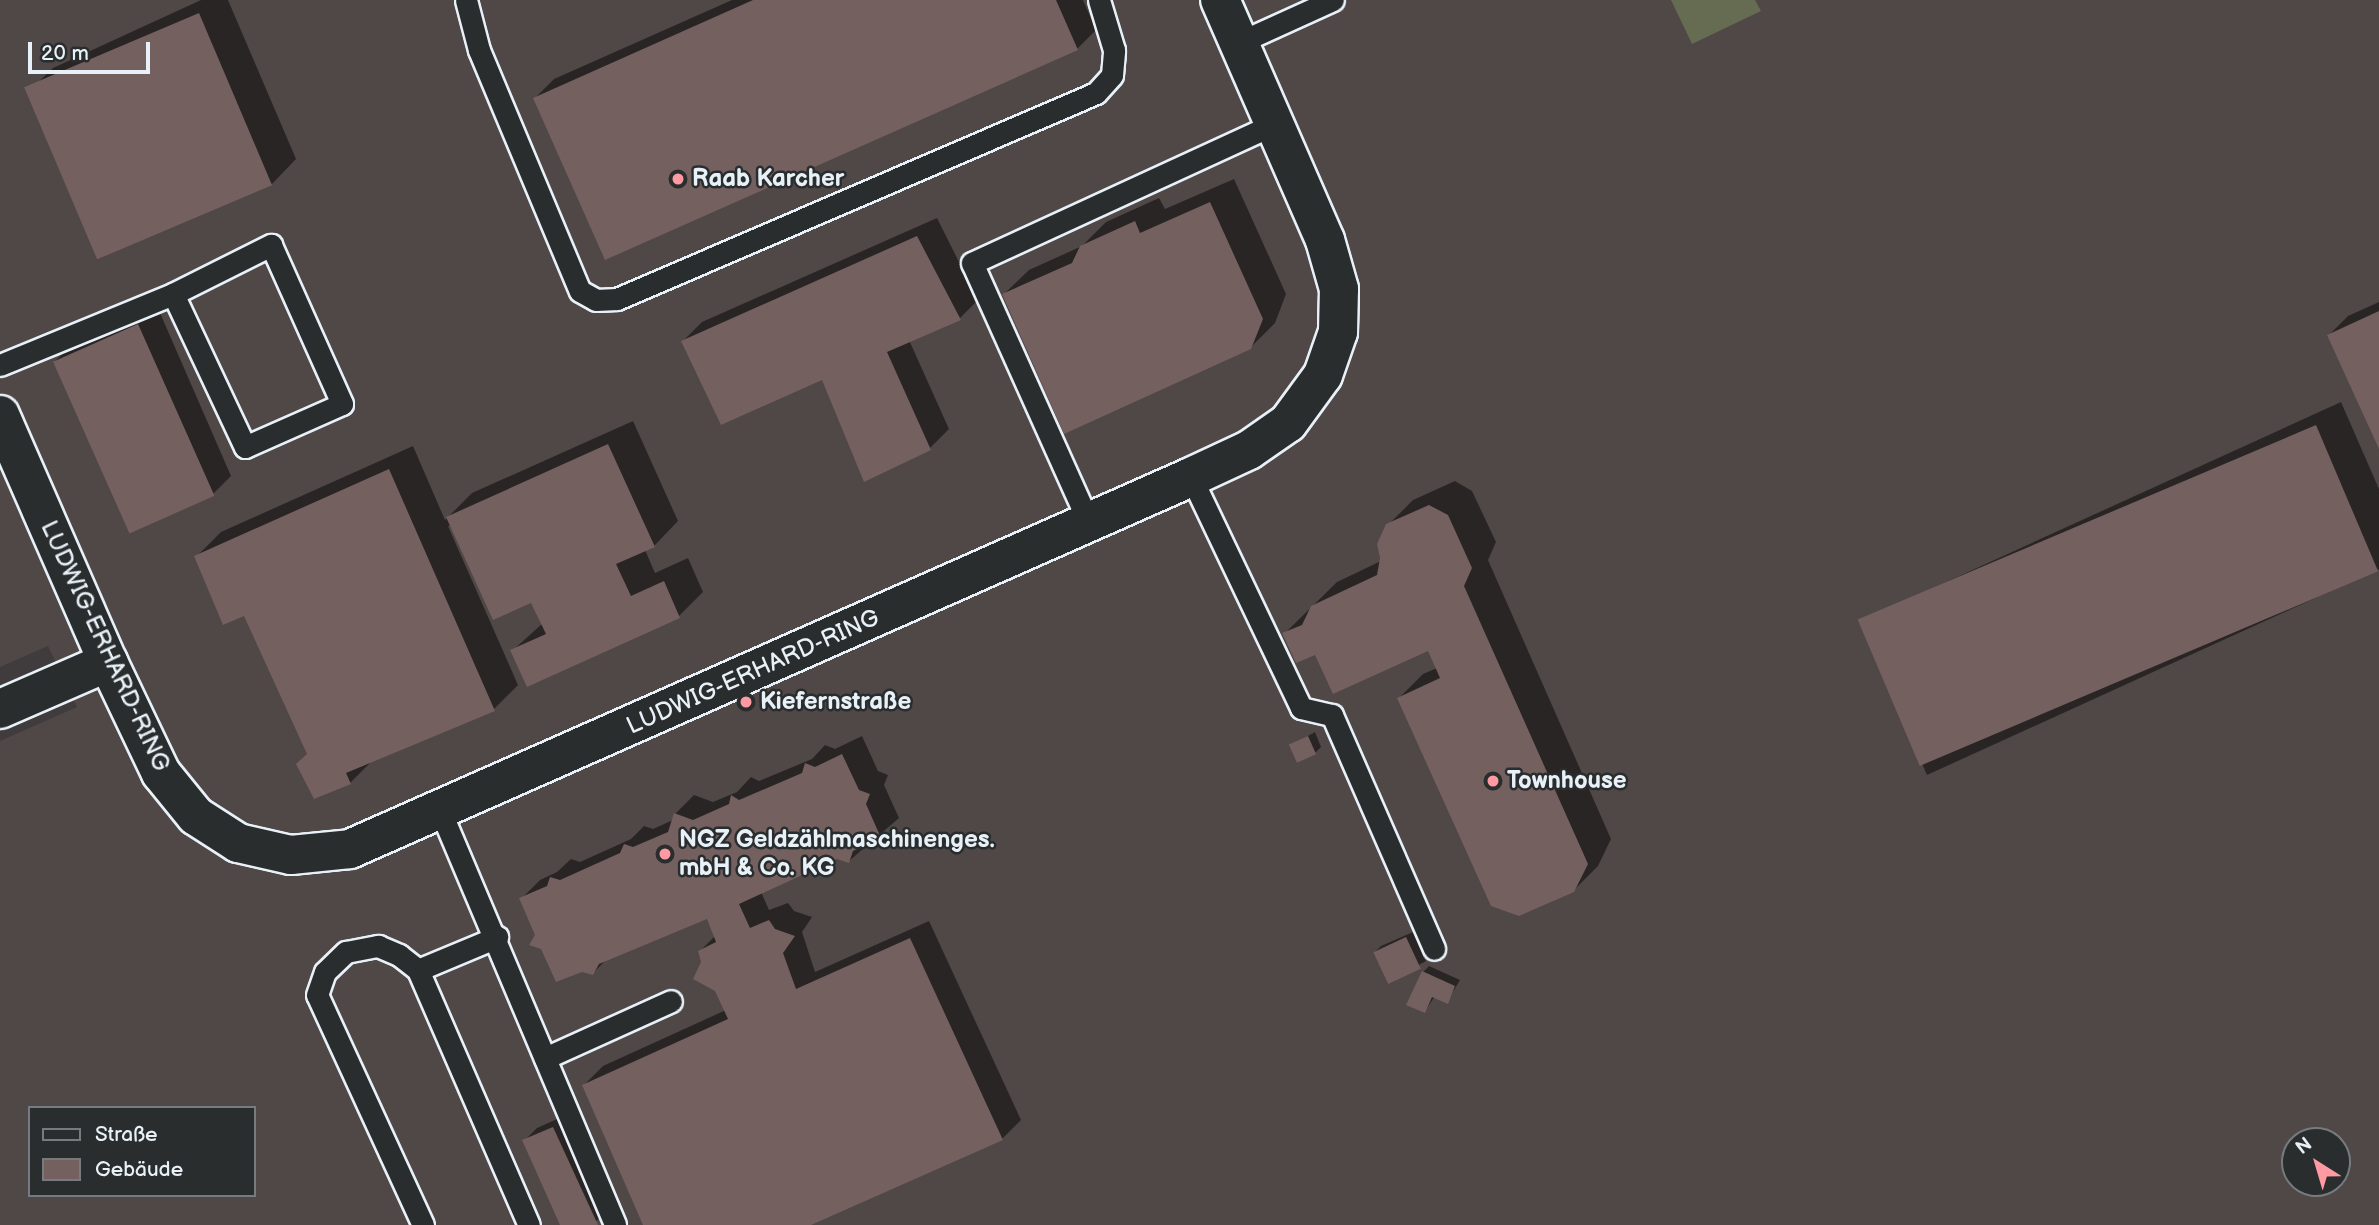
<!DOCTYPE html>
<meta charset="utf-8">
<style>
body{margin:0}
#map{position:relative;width:2379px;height:1225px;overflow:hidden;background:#403c3d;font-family:"Balsamiq Sans",sans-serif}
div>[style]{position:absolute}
.built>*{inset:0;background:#504747}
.green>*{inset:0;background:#656c52}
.shadow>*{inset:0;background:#0007}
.building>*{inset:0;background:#74605f;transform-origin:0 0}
.roads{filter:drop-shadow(2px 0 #e8f1f8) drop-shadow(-2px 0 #e8f1f8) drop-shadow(0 2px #e8f1f8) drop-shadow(0 -2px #e8f1f8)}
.lane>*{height:21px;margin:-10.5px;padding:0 10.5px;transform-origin:10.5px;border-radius:10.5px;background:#2a2d2e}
.street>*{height:38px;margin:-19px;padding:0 19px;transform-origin:19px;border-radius:19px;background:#2a2d2e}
.dots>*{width:19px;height:19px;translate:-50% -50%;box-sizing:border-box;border:4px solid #2a2d2e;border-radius:50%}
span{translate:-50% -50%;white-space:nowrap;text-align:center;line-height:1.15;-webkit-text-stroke:5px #2a2d2e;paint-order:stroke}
.poi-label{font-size:24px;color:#e8f1f8;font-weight:700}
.left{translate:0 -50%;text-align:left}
.street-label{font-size:24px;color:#e8f1f8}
.legend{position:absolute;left:28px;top:1106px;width:228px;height:91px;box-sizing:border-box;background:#2a2d2e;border:2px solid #767b7f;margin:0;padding:9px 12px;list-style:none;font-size:21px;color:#e8f1f8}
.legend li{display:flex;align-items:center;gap:14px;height:35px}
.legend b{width:35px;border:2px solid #767b7f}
.north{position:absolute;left:2281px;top:1127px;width:70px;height:70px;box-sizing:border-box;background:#2a2d2e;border:2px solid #767b7f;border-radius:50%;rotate:323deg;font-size:19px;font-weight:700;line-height:28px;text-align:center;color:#e8f1f8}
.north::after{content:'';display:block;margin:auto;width:24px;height:32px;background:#ff9aa2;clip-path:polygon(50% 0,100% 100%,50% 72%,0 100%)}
.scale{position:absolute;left:28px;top:42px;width:122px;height:32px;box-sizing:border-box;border:4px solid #e8f1f8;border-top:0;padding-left:9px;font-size:21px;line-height:24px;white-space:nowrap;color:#e8f1f8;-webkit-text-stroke:5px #2a2d2e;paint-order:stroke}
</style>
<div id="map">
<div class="built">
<i style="clip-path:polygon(evenodd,0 0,2379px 0,2379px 1225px,0 1225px,0 741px,77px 707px,48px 646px,0 667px,0 0,30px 1108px,254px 1108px,254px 1195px,30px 1195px,30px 1108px,0 0,2295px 1141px,2337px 1141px,2337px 1183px,2295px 1183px,2295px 1141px)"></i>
</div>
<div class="green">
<i style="clip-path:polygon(1671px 0,1755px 0,1761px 11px,1692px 44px)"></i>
</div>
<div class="shadow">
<i style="clip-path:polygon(201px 0,228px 0,296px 159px,272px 184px,28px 92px,53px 68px)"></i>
<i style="clip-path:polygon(732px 0,1083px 0,1096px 30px,1077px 49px,535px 98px,554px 79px)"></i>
<i style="clip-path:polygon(1234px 179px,1286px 294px,1275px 323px,1250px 348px,1004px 294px,1029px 270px,1082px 246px,1106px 222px,1159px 198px,1165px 209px)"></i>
<i style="clip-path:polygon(937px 218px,978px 300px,960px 318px,909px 340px,949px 429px,930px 448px,823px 378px,683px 341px,702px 322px)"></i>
<i style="clip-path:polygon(2379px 302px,2379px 445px,2329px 335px,2348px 316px)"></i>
<i style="clip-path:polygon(157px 306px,231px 476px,212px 495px,55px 361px,74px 343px)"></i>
<i style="clip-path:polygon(2341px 402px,2379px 489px,2379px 569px,1927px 775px,1865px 632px,1889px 608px)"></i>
<i style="clip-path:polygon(633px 421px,678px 521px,654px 546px,645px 550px,655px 573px,688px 558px,703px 592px,679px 616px,512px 651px,543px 623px,532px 600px,452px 525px,448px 526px,518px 685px,494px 709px,373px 760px,350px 783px,309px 754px,244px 614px,197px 556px,221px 532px,413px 446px,445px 520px,472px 493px)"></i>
<i style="clip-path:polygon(1455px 481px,1472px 491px,1496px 542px,1488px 560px,1611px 839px,1598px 866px,1573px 891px,1399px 698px,1423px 674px,1437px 668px,1428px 649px,1316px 652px,1284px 634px,1337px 582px,1381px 561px,1388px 525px,1413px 500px)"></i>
<i style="clip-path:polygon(1315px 732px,1321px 747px,1315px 753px,1292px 745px)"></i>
<i style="clip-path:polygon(862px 736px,878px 771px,888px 775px,884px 785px,899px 818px,849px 861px,837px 857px,761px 892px,769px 910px,788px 903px,794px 911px,812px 917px,802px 932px,815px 972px,929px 921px,1021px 1120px,1002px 1139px,806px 1225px,645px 1225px,584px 1085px,603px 1066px,726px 1010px,700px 951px,715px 936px,708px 917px,607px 959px,593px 973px,537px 935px,521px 899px,540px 880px,557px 872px,571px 859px,580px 862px,631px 839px,644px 826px,653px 829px,673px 820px,675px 814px,694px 795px,713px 802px,737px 792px,751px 777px,759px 781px,812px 759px,825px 745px,835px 749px)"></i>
<i style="clip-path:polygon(1413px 932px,1426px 961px,1389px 982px,1375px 952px,1381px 946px)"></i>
<i style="clip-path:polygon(1429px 966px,1460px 980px,1447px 1002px,1435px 996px,1425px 1011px,1423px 972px)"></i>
<i style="clip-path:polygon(566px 1115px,609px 1210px,592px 1225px,562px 1225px,524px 1141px,537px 1128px)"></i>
</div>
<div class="building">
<i style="clip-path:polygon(753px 0,1056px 0,1078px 50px,605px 260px,533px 98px)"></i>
<i style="left:199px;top:13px;width:187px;height:190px;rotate:67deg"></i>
<i style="clip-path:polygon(1210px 202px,1263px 319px,1251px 349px,1064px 434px,1002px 294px,1072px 263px,1080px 246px,1135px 221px,1140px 233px)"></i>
<i style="clip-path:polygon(917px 236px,961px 320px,887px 352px,931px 450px,864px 482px,822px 380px,721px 425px,681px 341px)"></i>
<i style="clip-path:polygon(2379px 311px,2379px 449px,2327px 335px)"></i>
<i style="left:138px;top:324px;width:188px;height:93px;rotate:66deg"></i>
<i style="left:2316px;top:425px;width:159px;height:498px;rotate:67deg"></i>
<i style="clip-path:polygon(608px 444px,655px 547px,616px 564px,631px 596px,664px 581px,680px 618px,527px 687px,510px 650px,546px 634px,531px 603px,493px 620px,446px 517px)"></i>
<i style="clip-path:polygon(389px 469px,495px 711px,346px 773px,351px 784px,314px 799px,296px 764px,307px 754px,244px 616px,223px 625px,194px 556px)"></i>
<i style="clip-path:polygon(1429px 505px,1448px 515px,1472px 568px,1464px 586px,1588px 864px,1574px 892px,1519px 916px,1491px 906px,1397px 698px,1440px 678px,1428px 651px,1333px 694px,1315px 655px,1296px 663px,1282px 633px,1302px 625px,1311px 606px,1377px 575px,1380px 558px,1377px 544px,1386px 524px)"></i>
<i style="left:1308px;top:736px;width:20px;height:21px;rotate:66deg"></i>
<i style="clip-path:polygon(842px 754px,859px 790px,870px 794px,866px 804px,881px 838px,853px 851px,849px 863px,837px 859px,739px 904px,750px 928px,769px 920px,775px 929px,795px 936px,783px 953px,796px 989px,910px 938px,1003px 1140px,811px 1225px,643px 1225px,582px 1085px,728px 1019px,715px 991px,693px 979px,701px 962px,698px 951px,716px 942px,707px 919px,599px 964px,593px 975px,582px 972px,556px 982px,541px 949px,529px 945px,535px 935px,519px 898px,547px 886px,550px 877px,560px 880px,620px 853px,624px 844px,633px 847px,668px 832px,674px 813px,693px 820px,729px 804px,731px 795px,739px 800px,802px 773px,805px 763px,815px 767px)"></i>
<i style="left:1406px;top:937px;width:35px;height:36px;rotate:65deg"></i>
<i style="clip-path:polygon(1422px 971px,1455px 986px,1448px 1004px,1432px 997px,1425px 1013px,1406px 1005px)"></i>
<i style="clip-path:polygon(553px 1127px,598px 1225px,560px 1225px,522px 1140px)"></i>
</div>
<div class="roads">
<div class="lane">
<i style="left:466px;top:0;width:52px;rotate:75.4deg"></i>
<i style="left:479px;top:50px;width:261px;rotate:67.3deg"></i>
<i style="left:580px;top:291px;width:18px;rotate:29deg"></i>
<i style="left:596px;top:300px;width:21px;rotate:-3deg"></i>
<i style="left:617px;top:299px;width:521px;rotate:-23.27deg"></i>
<i style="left:1096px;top:93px;width:24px;rotate:-48deg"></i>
<i style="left:1112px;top:75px;width:25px;rotate:-85deg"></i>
<i style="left:1114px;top:50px;width:52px;rotate:-106.7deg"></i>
<i style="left:1238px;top:43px;width:104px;rotate:-24.4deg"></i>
<i style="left:0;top:365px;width:187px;rotate:-22.3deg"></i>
<i style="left:173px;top:294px;width:110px;rotate:-26.6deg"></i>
<i style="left:271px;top:245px;width:174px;rotate:65.9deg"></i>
<i style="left:342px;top:404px;width:106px;rotate:156.1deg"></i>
<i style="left:245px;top:447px;width:169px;rotate:-115.2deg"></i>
<i style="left:1191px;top:477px;width:256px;rotate:64.5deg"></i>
<i style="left:1301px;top:708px;width:32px;rotate:13deg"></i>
<i style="left:1332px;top:715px;width:255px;rotate:66.4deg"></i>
<i style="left:1089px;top:523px;width:285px;rotate:-114.2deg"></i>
<i style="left:972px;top:263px;width:332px;rotate:-24.7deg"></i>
<i style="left:440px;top:810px;width:450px;rotate:67.1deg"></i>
<i style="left:418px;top:970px;width:86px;rotate:-22.7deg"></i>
<i style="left:545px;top:1058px;width:138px;rotate:-24.3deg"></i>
<i style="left:423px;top:1225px;width:253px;rotate:-114.7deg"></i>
<i style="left:317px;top:995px;width:24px;rotate:-71deg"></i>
<i style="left:325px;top:972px;width:29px;rotate:-44deg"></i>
<i style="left:346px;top:952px;width:33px;rotate:-11deg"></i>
<i style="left:378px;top:946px;width:23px;rotate:23deg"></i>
<i style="left:399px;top:955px;width:24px;rotate:38deg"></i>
<i style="left:418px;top:970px;width:278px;rotate:66.5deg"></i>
</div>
<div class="street">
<i style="left:0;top:415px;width:270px;rotate:66.4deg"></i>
<i style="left:108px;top:662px;width:123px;rotate:64.5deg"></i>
<i style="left:161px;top:773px;width:55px;rotate:50.9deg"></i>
<i style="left:196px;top:816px;width:50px;rotate:32.7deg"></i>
<i style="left:238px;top:843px;width:54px;rotate:12.8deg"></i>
<i style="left:291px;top:855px;width:59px;rotate:-5.8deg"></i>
<i style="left:350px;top:849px;width:920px;rotate:-23.86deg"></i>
<i style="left:1191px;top:477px;width:64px;rotate:-25deg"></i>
<i style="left:1249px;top:450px;width:47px;rotate:-34.7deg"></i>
<i style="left:1288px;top:423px;width:59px;rotate:-53.9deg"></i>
<i style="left:1323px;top:375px;width:46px;rotate:-70.8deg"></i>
<i style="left:1338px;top:332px;width:43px;rotate:-88.7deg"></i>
<i style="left:1339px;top:289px;width:51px;rotate:-105.9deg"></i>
<i style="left:1325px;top:240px;width:262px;rotate:-113.6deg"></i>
<i style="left:0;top:709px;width:118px;rotate:-23.5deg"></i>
</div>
</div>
<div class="dots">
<i style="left:678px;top:179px;background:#ff9aa2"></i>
<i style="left:746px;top:702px;background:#ff9aa2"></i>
<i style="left:1493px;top:781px;background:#ff9aa2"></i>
<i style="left:665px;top:854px;background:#ff9aa2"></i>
</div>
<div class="poi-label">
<span class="left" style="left:692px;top:179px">Raab Karcher</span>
<span class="left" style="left:760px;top:702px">Kiefernstraße</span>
<span class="left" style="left:1507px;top:781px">Townhouse</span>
<span class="left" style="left:679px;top:854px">NGZ Geldzählmaschinenges.<br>mbH &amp; Co. KG</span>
</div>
<div class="street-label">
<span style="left:105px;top:646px;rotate:65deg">LUDWIG-ERHARD-RING</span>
<span style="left:753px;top:672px;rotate:-24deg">LUDWIG-ERHARD-RING</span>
</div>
<ul class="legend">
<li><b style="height:9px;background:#2a2d2e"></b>Straße</li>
<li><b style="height:19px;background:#74605f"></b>Gebäude</li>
</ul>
<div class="north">N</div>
<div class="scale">20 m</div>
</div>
